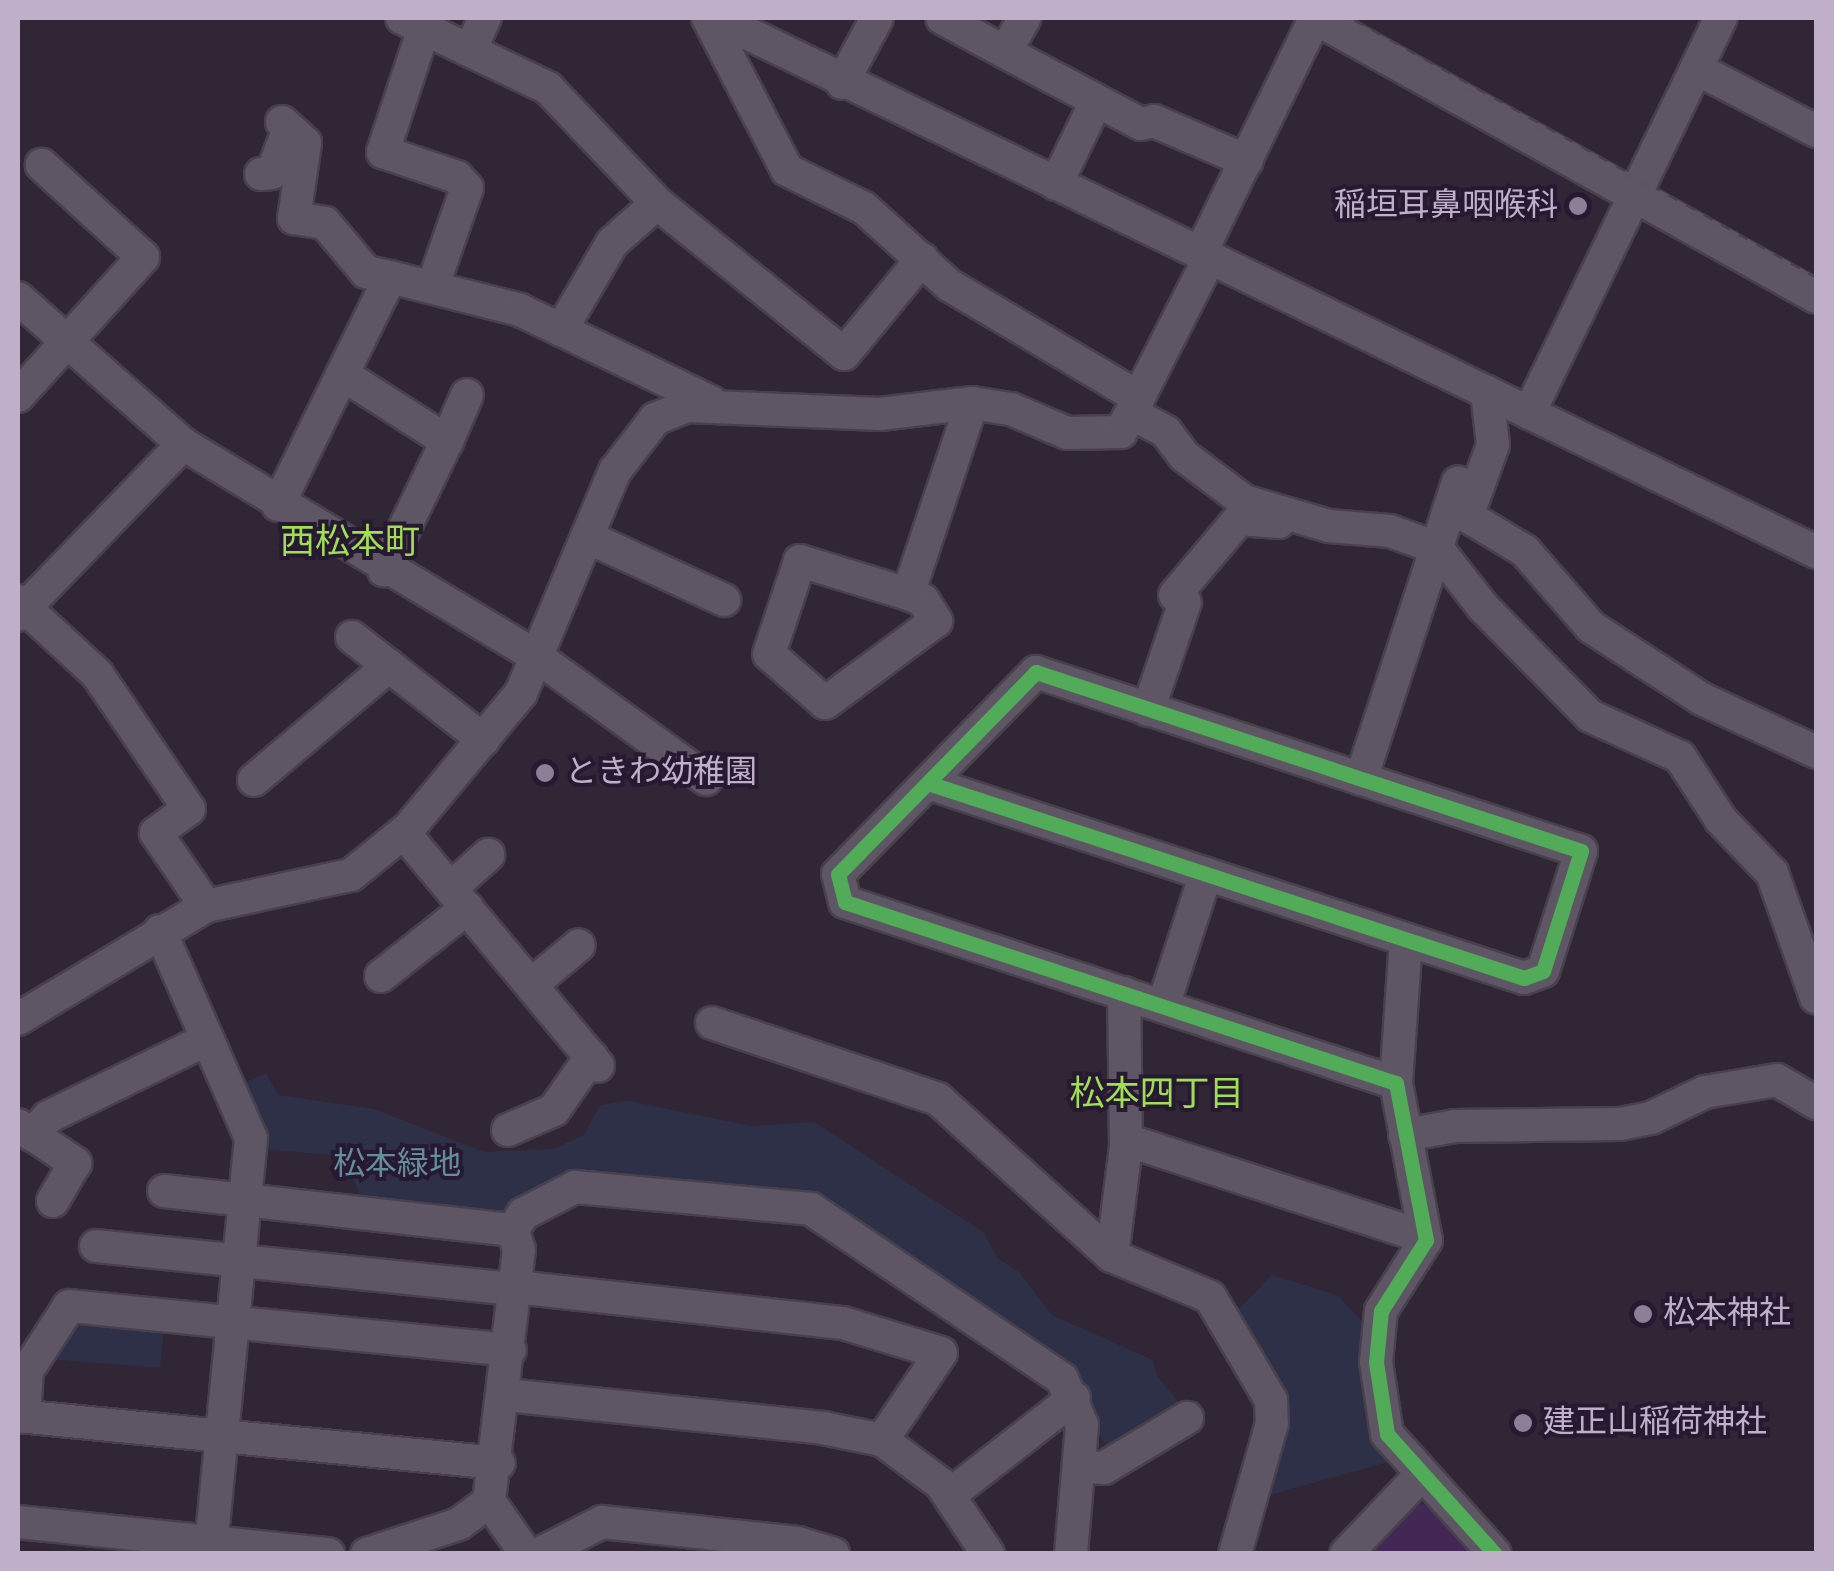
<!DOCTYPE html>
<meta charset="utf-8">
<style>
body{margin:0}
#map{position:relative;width:1834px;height:1571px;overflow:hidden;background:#302636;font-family:"Sofia Sans Condensed","Noto Sans JP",sans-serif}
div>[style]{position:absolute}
.green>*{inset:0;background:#2e3047}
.water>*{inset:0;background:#432755}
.roads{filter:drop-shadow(2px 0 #48414d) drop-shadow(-2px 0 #48414d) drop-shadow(0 2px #48414d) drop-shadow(0 -2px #48414d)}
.minor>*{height:32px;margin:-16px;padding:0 16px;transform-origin:16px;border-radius:16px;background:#5e5664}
.rail>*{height:6px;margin-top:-3px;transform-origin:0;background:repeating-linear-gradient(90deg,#5d5562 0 10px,transparent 0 20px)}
.cycleway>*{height:15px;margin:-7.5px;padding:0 7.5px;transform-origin:7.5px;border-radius:7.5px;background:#51ab58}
.dots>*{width:28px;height:28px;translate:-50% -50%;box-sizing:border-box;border:5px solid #271931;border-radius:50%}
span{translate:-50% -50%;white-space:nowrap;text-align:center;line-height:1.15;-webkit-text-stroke:8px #271931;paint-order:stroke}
.poi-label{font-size:32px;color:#bfafc8}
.right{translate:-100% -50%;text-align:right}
.left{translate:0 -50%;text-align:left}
.park-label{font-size:32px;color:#638e9c}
.neighbourhood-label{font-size:35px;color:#a0de54}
.frame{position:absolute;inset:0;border:20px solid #bfafc8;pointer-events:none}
</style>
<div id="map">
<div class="green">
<i style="clip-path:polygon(266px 1073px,278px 1095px,374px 1109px,484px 1152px,552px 1149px,584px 1135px,600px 1105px,629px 1101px,751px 1126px,814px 1122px,983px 1232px,997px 1258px,1019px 1272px,1052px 1315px,1153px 1360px,1157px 1376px,1184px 1408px,1111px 1455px,1088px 1413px,813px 1199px,585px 1177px,494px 1219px,364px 1206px,344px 1156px,261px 1149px,237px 1087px)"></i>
<i style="clip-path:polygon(1272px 1275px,1337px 1295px,1370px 1330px,1396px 1460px,1262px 1497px,1284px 1421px,1234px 1314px)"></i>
<i style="clip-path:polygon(70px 1322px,164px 1327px,160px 1368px,48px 1359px)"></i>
</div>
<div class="water">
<i style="clip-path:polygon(1430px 1503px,1475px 1554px,1369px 1554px,1416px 1505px)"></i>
</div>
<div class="roads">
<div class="minor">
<i style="left:402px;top:18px;width:162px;rotate:25.6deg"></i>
<i style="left:548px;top:88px;width:158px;rotate:46.5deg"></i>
<i style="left:657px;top:203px;width:240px;rotate:38.9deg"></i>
<i style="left:844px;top:354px;width:123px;rotate:-50.6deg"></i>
<i style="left:708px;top:18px;width:171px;rotate:62.5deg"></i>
<i style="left:787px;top:170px;width:86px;rotate:26.3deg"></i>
<i style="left:864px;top:208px;width:115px;rotate:42.2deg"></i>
<i style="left:949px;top:285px;width:221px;rotate:30.7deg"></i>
<i style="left:716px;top:18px;width:1223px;rotate:25.89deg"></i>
<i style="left:942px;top:18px;width:72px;rotate:28.4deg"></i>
<i style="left:1005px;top:52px;width:39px;rotate:-60deg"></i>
<i style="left:1315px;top:18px;width:573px;rotate:29.11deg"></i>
<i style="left:424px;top:28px;width:131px;rotate:108.3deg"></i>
<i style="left:383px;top:152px;width:78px;rotate:18.7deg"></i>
<i style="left:457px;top:177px;width:15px;rotate:48deg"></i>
<i style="left:467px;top:188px;width:103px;rotate:109.3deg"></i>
<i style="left:470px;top:51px;width:36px;rotate:-66deg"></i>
<i style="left:1005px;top:52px;width:154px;rotate:27.9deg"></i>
<i style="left:1141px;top:124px;width:13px;rotate:-13deg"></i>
<i style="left:1154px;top:121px;width:101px;rotate:23.3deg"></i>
<i style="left:1697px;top:69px;width:134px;rotate:27.5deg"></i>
<i style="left:842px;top:83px;width:74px;rotate:-61.7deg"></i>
<i style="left:282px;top:122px;width:31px;rotate:42deg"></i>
<i style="left:305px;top:143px;width:76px;rotate:98.3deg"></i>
<i style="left:294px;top:218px;width:31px;rotate:9deg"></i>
<i style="left:325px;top:223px;width:64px;rotate:50.1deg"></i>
<i style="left:366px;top:272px;width:25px;rotate:12deg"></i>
<i style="left:261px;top:174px;width:11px;rotate:-5deg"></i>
<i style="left:272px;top:173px;width:45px;rotate:-69.1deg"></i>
<i style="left:1056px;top:184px;width:91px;rotate:-64deg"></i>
<i style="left:1201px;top:252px;width:260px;rotate:-64deg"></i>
<i style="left:18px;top:298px;width:220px;rotate:41.5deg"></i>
<i style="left:183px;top:444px;width:412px;rotate:31deg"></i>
<i style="left:536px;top:656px;width:210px;rotate:35.9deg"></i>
<i style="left:561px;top:330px;width:101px;rotate:-59.6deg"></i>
<i style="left:612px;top:243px;width:60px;rotate:-41.6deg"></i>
<i style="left:342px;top:374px;width:125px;rotate:32.5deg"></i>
<i style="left:447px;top:441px;width:144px;rotate:116deg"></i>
<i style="left:1487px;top:392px;width:53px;rotate:83.5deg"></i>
<i style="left:1493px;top:445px;width:76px;rotate:110.1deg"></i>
<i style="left:1467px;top:516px;width:68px;rotate:31.1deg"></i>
<i style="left:1525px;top:551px;width:101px;rotate:49deg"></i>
<i style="left:1591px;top:627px;width:132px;rotate:33deg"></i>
<i style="left:1702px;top:699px;width:126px;rotate:24.9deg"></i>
<i style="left:18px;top:396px;width:187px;rotate:-48deg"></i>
<i style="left:143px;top:257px;width:137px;rotate:-137.7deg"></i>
<i style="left:1131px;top:413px;width:40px;rotate:28deg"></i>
<i style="left:1166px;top:432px;width:30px;rotate:53deg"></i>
<i style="left:1184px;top:456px;width:75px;rotate:36.9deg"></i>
<i style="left:1244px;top:501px;width:89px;rotate:16.4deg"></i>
<i style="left:1329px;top:526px;width:61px;rotate:4.7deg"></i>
<i style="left:1390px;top:531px;width:50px;rotate:19.9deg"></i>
<i style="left:1437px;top:548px;width:75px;rotate:52.1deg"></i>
<i style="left:1483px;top:607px;width:153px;rotate:45.5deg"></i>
<i style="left:1590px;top:716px;width:99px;rotate:24.5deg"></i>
<i style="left:1680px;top:757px;width:75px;rotate:56.9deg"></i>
<i style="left:1721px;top:820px;width:74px;rotate:46.1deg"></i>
<i style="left:1772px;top:873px;width:132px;rotate:70.5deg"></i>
<i style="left:1529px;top:413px;width:439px;rotate:-64.1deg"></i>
<i style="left:447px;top:441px;width:50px;rotate:-66.5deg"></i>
<i style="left:278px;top:505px;width:254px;rotate:-63.8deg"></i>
<i style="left:390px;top:277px;width:134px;rotate:14.2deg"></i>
<i style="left:520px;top:310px;width:212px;rotate:25.7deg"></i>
<i style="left:587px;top:537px;width:151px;rotate:24.7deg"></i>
<i style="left:908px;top:594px;width:16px;rotate:22deg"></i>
<i style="left:923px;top:600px;width:25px;rotate:58deg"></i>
<i style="left:936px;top:621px;width:138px;rotate:143.5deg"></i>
<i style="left:825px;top:703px;width:74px;rotate:-138.8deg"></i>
<i style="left:769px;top:654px;width:98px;rotate:-71.6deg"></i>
<i style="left:800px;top:561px;width:113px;rotate:17deg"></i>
<i style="left:908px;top:594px;width:201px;rotate:-71.5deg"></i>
<i style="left:1175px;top:595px;width:99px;rotate:-49.9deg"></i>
<i style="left:1239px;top:519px;width:40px;rotate:4.3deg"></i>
<i style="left:18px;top:601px;width:108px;rotate:42.7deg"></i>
<i style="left:97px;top:674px;width:163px;rotate:55.7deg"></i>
<i style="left:189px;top:809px;width:41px;rotate:144deg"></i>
<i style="left:156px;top:833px;width:88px;rotate:55.6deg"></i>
<i style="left:18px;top:615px;width:238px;rotate:-46deg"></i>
<i style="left:352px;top:637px;width:167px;rotate:38deg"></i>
<i style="left:1148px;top:710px;width:114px;rotate:-71.1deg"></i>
<i style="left:1361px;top:779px;width:312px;rotate:-71.9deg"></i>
<i style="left:254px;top:780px;width:177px;rotate:-40.2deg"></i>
<i style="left:928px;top:783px;width:627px;rotate:18.12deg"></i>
<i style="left:1524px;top:978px;width:20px;rotate:-20deg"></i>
<i style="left:1543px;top:971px;width:126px;rotate:-72.4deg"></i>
<i style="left:1581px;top:851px;width:574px;rotate:-161.82deg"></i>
<i style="left:1036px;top:672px;width:283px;rotate:134.4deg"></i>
<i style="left:838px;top:874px;width:29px;rotate:76deg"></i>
<i style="left:845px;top:902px;width:580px;rotate:18.19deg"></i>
<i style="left:1396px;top:1083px;width:160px;rotate:79.2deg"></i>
<i style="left:1426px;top:1240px;width:84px;rotate:122.4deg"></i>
<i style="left:1381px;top:1311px;width:51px;rotate:95.6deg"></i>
<i style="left:1376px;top:1362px;width:73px;rotate:81.3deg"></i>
<i style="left:1387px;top:1434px;width:161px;rotate:48deg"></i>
<i style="left:404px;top:833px;width:303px;rotate:50.2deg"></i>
<i style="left:451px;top:888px;width:50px;rotate:-41.7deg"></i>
<i style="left:160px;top:931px;width:226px;rotate:66.3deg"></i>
<i style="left:251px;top:1138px;width:418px;rotate:95.6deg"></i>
<i style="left:381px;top:976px;width:110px;rotate:-38.3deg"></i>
<i style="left:531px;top:985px;width:62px;rotate:-39.8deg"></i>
<i style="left:1163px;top:1006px;width:139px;rotate:-72deg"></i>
<i style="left:18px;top:1019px;width:219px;rotate:-31deg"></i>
<i style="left:206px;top:906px;width:148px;rotate:-12.1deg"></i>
<i style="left:351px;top:875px;width:75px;rotate:-39deg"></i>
<i style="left:409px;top:828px;width:175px;rotate:-50.3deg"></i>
<i style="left:521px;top:693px;width:241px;rotate:-67.1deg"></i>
<i style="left:615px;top:471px;width:66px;rotate:-52.4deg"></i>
<i style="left:655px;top:419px;width:35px;rotate:-22deg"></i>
<i style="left:688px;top:406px;width:192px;rotate:2.4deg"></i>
<i style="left:880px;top:414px;width:93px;rotate:-6.8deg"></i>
<i style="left:972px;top:403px;width:39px;rotate:9deg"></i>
<i style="left:1011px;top:409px;width:61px;rotate:23.2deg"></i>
<i style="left:1067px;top:433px;width:54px;rotate:-1.1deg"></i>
<i style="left:1121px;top:432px;width:196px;rotate:-63deg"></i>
<i style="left:712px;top:1023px;width:238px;rotate:18.6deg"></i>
<i style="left:938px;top:1099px;width:234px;rotate:42.1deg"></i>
<i style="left:1112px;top:1256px;width:106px;rotate:22.7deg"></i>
<i style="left:1210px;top:1297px;width:120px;rotate:59.4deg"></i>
<i style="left:1271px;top:1400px;width:23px;rotate:88deg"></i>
<i style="left:1272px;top:1423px;width:136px;rotate:105.8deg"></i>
<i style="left:1396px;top:1083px;width:144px;rotate:-86deg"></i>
<i style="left:18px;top:1125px;width:69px;rotate:33.7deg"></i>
<i style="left:75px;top:1163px;width:44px;rotate:120.1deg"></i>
<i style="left:508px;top:1130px;width:50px;rotate:-23.5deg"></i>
<i style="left:554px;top:1110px;width:65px;rotate:-55.1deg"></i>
<i style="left:32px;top:1135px;width:24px;rotate:-48deg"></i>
<i style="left:48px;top:1117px;width:174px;rotate:-26deg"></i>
<i style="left:1405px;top:1135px;width:51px;rotate:-10.2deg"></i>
<i style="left:1455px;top:1126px;width:165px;rotate:-0.7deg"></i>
<i style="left:1620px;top:1124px;width:32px;rotate:-11deg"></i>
<i style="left:1651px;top:1118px;width:60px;rotate:-25.7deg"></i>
<i style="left:1705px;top:1092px;width:73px;rotate:-9.5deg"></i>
<i style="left:1777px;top:1080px;width:45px;rotate:30.5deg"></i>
<i style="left:1126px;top:1140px;width:314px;rotate:18deg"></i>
<i style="left:164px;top:1191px;width:351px;rotate:6.4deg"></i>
<i style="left:513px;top:1230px;width:19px;rotate:-58deg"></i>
<i style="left:523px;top:1214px;width:59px;rotate:-27.4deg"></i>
<i style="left:575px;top:1187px;width:237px;rotate:5.3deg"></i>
<i style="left:811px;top:1209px;width:303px;rotate:34.1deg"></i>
<i style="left:1062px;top:1379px;width:50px;rotate:66.5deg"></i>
<i style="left:1082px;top:1425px;width:129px;rotate:94.9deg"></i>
<i style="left:96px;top:1246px;width:421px;rotate:5.9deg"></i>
<i style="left:1112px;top:1256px;width:110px;rotate:-82.7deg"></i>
<i style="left:1126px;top:1147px;width:154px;rotate:-90.7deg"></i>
<i style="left:516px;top:1287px;width:329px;rotate:6.3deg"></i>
<i style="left:843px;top:1323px;width:102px;rotate:17deg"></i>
<i style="left:941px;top:1353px;width:105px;rotate:124.1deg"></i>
<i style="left:506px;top:1395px;width:319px;rotate:5.9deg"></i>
<i style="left:823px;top:1428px;width:60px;rotate:11.5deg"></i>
<i style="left:882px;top:1440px;width:74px;rotate:36.7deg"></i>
<i style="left:941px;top:1484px;width:84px;rotate:56.1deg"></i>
<i style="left:18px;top:1416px;width:483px;rotate:5.6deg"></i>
<i style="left:24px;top:1417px;width:46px;rotate:-86.3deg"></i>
<i style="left:27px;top:1371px;width:77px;rotate:-57.1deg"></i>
<i style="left:69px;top:1306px;width:443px;rotate:5.7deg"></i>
<i style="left:1080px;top:1466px;width:24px;rotate:5deg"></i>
<i style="left:1104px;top:1468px;width:97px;rotate:-31.1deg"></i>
<i style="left:951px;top:1494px;width:156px;rotate:-38deg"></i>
<i style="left:489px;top:1501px;width:65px;rotate:55.1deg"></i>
<i style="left:18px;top:1522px;width:312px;rotate:5.9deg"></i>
<i style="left:367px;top:1554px;width:97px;rotate:-18.1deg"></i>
<i style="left:459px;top:1524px;width:38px;rotate:-37deg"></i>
<i style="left:489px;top:1501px;width:253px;rotate:-83.2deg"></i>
<i style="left:519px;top:1250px;width:21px;rotate:-107deg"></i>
<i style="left:539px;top:1554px;width:71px;rotate:-26.9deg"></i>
<i style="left:602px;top:1522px;width:197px;rotate:6.1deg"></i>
<i style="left:798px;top:1543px;width:37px;rotate:17deg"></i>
<i style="left:1346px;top:1554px;width:110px;rotate:-46.5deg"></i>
</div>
</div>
<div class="rail">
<i style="left:1344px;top:18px;width:540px;rotate:29.03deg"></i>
</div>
<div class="cycleway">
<i style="left:928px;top:783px;width:627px;rotate:18.12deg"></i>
<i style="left:1524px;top:978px;width:20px;rotate:-20deg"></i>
<i style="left:1543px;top:971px;width:126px;rotate:-72.4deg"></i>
<i style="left:1581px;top:851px;width:574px;rotate:-161.82deg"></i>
<i style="left:1036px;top:672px;width:283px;rotate:134.4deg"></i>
<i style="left:838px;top:874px;width:29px;rotate:76deg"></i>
<i style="left:845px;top:902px;width:580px;rotate:18.19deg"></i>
<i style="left:1396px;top:1083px;width:160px;rotate:79.2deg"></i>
<i style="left:1426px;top:1240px;width:84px;rotate:122.4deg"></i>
<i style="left:1381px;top:1311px;width:51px;rotate:95.6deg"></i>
<i style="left:1376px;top:1362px;width:73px;rotate:81.3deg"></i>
<i style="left:1387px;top:1434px;width:161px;rotate:48deg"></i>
</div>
<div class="dots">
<i style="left:1578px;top:206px;background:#8d7f95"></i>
<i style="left:545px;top:773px;background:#8d7f95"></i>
<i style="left:1643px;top:1314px;background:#8d7f95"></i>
<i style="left:1523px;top:1423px;background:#8d7f95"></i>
</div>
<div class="poi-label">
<span class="right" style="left:1558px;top:206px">稲垣耳鼻咽喉科</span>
<span class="left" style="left:565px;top:773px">ときわ幼稚園</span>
<span class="left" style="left:1663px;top:1314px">松本神社</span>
<span class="left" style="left:1543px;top:1423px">建正山稲荷神社</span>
</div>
<div class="park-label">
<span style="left:397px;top:1165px">松本緑地</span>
</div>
<div class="neighbourhood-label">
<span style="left:350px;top:543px">西松本町</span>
<span style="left:1157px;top:1095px">松本四丁目</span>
</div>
<div class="frame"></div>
</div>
